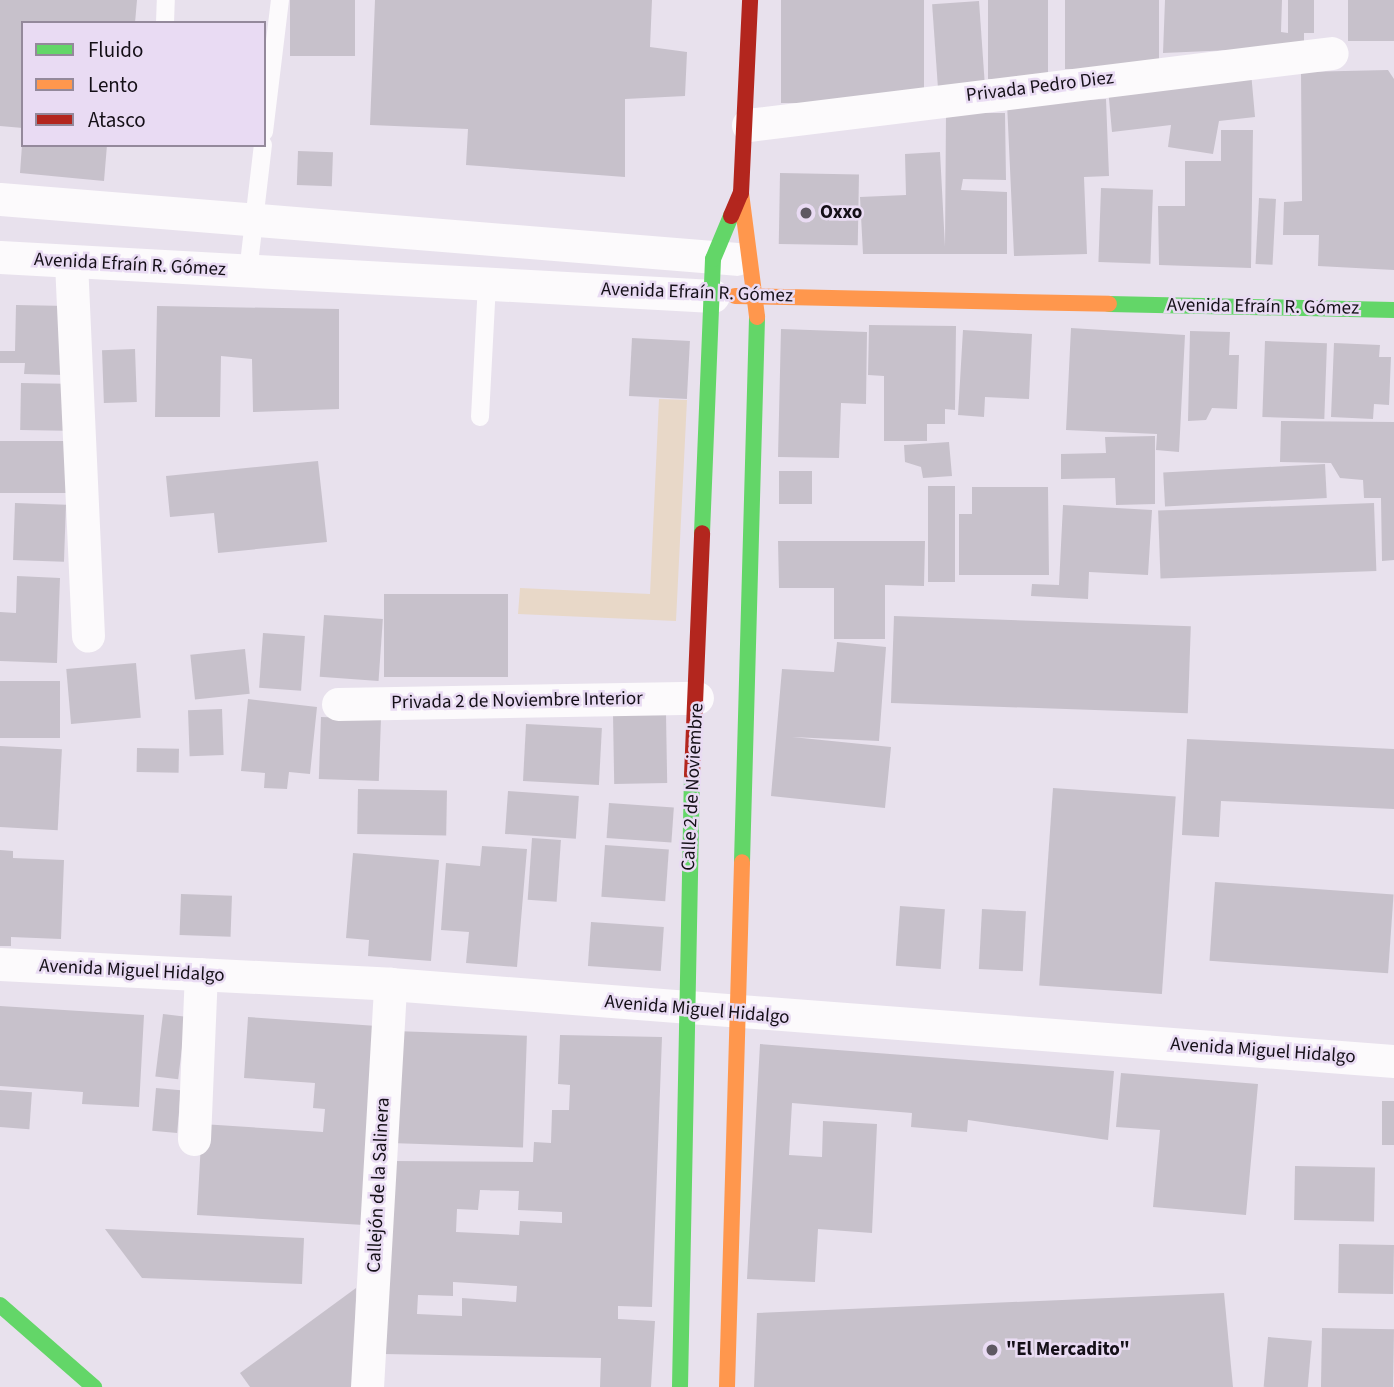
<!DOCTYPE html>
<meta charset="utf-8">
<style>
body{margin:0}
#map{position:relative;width:1394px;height:1387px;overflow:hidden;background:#e8e1ed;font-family:"Source Sans 3",sans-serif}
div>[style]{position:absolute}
.green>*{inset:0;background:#e8d8c8}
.building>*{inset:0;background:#c7c1cb;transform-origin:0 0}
.lane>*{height:18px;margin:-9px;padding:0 9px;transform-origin:9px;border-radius:9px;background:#fcfafc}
.street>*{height:33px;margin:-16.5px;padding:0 16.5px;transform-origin:16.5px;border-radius:16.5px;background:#fcfafc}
.fast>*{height:16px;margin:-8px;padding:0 8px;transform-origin:8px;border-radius:8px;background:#63d668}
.slow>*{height:16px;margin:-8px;padding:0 8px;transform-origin:8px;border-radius:8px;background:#ff974d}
.jam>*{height:16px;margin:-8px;padding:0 8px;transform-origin:8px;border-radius:8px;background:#b3261e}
.dots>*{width:19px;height:19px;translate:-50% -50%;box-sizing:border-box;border:4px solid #e9dbf3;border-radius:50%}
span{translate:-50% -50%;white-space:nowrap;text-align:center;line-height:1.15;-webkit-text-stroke:5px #e9dbf3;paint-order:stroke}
.street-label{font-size:19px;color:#140f17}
.poi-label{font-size:19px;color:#140f17;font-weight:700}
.left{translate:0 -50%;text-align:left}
.legend{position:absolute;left:21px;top:21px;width:245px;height:126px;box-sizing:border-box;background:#e9dbf3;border:2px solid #94899b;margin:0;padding:9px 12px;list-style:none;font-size:21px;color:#140f17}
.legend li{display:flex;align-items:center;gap:14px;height:35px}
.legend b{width:35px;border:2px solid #94899b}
</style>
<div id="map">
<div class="green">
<i style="clip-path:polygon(659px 399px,687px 400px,676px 621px,518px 614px,520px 588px,650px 594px)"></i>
</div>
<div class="building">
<i style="clip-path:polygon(0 0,137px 0,135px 23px,23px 23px,23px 128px,0 126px)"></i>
<i style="left:290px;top:0;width:65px;height:56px"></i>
<i style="clip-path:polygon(375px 0,652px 0,650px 47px,687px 52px,685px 96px,625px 99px,625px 177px,466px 165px,468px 129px,370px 125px)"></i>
<i style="left:781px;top:0;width:143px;height:103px"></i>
<i style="left:988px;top:0;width:60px;height:79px"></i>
<i style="left:1065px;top:0;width:94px;height:69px"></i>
<i style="clip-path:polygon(1165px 0,1282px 0,1281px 32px,1288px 33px,1288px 0,1314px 0,1314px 33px,1304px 33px,1304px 47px,1163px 53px)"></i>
<i style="left:1348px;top:0;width:46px;height:41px"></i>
<i style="left:979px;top:1px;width:85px;height:47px;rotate:86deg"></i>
<i style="clip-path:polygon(1388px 70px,1394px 79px,1394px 270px,1318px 266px,1319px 235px,1283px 235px,1284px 202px,1302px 201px,1301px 72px)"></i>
<i style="clip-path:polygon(1251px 72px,1255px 117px,1219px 121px,1213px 154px,1168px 147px,1171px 125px,1112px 132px,1108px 88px)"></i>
<i style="clip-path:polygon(1106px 99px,1109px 176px,1084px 177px,1087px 254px,1014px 256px,1007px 103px)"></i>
<i style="clip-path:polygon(946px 113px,1005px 113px,1006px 180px,963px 179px,961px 190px,1007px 192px,1007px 254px,863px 254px,860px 197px,906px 195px,905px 154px,940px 152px,945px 247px)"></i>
<i style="clip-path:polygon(1221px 130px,1253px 130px,1251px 268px,1159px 265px,1158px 206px,1185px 206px,1185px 161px,1221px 161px)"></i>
<i style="clip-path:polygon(22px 145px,107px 145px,104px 181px,20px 173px)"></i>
<i style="left:298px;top:151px;width:35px;height:34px;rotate:2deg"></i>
<i style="left:780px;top:173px;width:79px;height:71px;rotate:1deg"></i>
<i style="left:1101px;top:188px;width:52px;height:74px;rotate:2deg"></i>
<i style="left:1259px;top:198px;width:17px;height:66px;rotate:3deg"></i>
<i style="clip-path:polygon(16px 305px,67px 306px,65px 375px,24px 374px,25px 363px,0 363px,0 351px,15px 351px)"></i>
<i style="clip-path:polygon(157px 306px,339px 309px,339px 409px,253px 412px,252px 359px,221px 356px,220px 417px,155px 417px)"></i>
<i style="clip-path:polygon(869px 325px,956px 326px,955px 410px,945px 409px,945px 424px,927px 424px,927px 441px,884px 441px,884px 376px,868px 375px)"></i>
<i style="clip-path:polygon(1071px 328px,1185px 335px,1179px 452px,1156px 450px,1157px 434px,1066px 430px)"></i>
<i style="clip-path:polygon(781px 329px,867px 332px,866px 404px,841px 403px,839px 458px,778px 457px)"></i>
<i style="clip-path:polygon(963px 330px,1032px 334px,1029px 399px,985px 397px,984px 417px,958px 415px)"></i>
<i style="clip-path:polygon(1190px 331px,1230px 332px,1229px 355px,1239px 355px,1237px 409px,1212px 408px,1206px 420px,1188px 421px)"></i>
<i style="left:632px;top:338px;width:58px;height:58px;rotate:3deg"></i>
<i style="left:1265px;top:341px;width:62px;height:76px;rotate:2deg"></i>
<i style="clip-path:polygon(1334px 343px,1380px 345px,1379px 357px,1391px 357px,1389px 405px,1374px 404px,1373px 419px,1331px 417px)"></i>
<i style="left:135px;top:349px;width:53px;height:33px;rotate:88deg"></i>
<i style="left:21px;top:383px;width:44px;height:47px;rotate:1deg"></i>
<i style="clip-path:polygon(1281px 421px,1394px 422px,1394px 560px,1382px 561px,1381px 498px,1364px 498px,1363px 480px,1340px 478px,1331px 463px,1280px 462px)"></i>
<i style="clip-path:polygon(1155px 436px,1155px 504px,1116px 505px,1115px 478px,1061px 479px,1061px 454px,1106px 453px,1105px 437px)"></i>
<i style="left:0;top:441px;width:67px;height:52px"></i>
<i style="clip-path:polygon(949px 442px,952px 476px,923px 478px,921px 467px,905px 462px,904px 445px)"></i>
<i style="clip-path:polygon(318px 461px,327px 542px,218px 553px,214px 513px,170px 517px,166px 476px)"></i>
<i style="left:1325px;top:464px;width:34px;height:162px;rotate:87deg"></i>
<i style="left:779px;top:471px;width:33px;height:33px"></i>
<i style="left:928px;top:486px;width:27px;height:96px"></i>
<i style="clip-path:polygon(972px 487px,1048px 487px,1049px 575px,959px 575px,959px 514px,972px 514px)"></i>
<i style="left:15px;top:503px;width:51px;height:57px;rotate:2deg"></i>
<i style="left:1374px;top:503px;width:68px;height:216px;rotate:88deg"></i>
<i style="clip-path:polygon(1063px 505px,1152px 510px,1148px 575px,1089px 572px,1088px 599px,1031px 596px,1032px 584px,1059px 585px)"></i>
<i style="clip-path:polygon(778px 541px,925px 541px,924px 586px,885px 585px,885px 639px,834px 639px,834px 588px,779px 588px)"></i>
<i style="clip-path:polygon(17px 576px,60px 578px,57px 663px,0 661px,0 612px,16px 613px)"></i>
<i style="left:384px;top:594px;width:124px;height:83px"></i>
<i style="left:324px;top:615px;width:59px;height:62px;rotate:4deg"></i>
<i style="left:894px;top:616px;width:297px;height:87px;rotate:2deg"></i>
<i style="left:263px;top:633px;width:42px;height:55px;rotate:4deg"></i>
<i style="clip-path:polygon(837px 642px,886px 647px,879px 741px,792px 737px,891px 747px,885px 808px,771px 796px,782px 669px,834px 672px)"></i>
<i style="left:245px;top:649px;width:45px;height:55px;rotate:84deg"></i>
<i style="left:136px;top:663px;width:55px;height:70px;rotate:85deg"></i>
<i style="left:0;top:681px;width:60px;height:57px"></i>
<i style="clip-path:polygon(248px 699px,317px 707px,310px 774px,289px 772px,287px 789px,264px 788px,265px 773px,241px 771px)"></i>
<i style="left:222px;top:709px;width:46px;height:34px;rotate:88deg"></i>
<i style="left:666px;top:714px;width:69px;height:53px;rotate:89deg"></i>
<i style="left:321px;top:717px;width:60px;height:62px;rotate:2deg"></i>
<i style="left:526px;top:724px;width:76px;height:57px;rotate:3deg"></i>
<i style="clip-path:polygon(1187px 739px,1394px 749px,1394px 809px,1221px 801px,1219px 837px,1182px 835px)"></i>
<i style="left:0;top:746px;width:62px;height:81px;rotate:3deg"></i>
<i style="left:137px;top:748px;width:42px;height:24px;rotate:1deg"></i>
<i style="left:1053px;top:788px;width:123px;height:198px;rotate:4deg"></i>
<i style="left:358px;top:789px;width:89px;height:45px;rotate:1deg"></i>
<i style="left:508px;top:791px;width:71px;height:43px;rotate:4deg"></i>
<i style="left:609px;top:803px;width:65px;height:35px;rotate:4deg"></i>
<i style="left:532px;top:838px;width:29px;height:62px;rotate:4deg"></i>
<i style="left:605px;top:845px;width:64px;height:52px;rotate:4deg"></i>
<i style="clip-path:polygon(482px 846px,527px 849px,517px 967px,466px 963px,469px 932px,441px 930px,446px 863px,480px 866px)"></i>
<i style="clip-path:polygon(0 850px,13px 851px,13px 858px,64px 860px,61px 939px,11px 937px,11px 946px,0 946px)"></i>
<i style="clip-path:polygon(353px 853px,439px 860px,431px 961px,368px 956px,369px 940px,346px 938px)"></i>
<i style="left:1215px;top:882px;width:179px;height:79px;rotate:4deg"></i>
<i style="left:181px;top:894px;width:51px;height:41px;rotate:2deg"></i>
<i style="left:900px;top:906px;width:45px;height:60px;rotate:4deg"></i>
<i style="left:982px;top:909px;width:44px;height:60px;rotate:3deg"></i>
<i style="left:591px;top:922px;width:73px;height:44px;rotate:4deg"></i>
<i style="clip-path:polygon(0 1006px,144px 1015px,139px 1107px,82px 1104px,83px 1092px,0 1086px)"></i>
<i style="left:163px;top:1014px;width:23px;height:63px;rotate:7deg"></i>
<i style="clip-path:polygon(248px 1017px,377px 1026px,364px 1225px,197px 1215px,202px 1124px,323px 1132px,325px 1109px,313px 1108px,315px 1083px,244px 1078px)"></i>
<i style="left:394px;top:1031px;width:133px;height:112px;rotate:2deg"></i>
<i style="clip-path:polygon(evenodd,560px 1035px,662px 1037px,652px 1307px,618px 1306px,618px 1319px,655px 1321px,651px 1387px,600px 1387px,601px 1358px,383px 1354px,392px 1161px,533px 1162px,534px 1142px,551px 1143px,552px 1110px,569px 1110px,570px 1085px,558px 1084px,560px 1035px,480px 1190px,519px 1191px,518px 1210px,562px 1212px,562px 1223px,520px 1221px,519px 1235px,456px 1232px,457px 1209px,478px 1210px,480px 1190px,560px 1035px,453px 1282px,517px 1286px,516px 1302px,462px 1298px,462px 1316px,417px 1314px,418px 1295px,453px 1296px,453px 1282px)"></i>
<i style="clip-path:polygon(760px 1044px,1114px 1071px,1108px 1140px,968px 1120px,967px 1132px,911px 1127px,912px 1113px,792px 1103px,789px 1155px,822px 1157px,823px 1121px,877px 1124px,872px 1233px,818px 1229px,815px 1282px,747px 1279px)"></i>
<i style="clip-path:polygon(1121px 1073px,1258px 1084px,1246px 1215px,1153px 1207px,1160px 1130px,1116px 1127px)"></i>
<i style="left:156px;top:1088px;width:25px;height:43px;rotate:5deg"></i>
<i style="left:0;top:1090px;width:32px;height:37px;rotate:4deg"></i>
<i style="left:1382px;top:1101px;width:12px;height:44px"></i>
<i style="left:1295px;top:1166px;width:80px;height:54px;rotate:1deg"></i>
<i style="clip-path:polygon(105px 1229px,304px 1238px,302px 1284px,142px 1278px)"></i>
<i style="left:1339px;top:1244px;width:55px;height:49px;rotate:1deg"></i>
<i style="clip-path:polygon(356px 1288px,355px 1387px,250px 1387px,240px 1373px)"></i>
<i style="clip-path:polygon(1224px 1293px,1233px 1387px,754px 1387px,757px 1313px)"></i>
<i style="left:1322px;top:1328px;width:72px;height:59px;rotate:1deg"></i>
<i style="left:1268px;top:1337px;width:44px;height:50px;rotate:5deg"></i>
</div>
<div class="lane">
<i style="left:165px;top:23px;width:23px;rotate:-88deg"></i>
<i style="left:264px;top:132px;width:133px;rotate:-83.1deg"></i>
<i style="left:248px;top:272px;width:128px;rotate:-83.3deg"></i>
<i style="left:480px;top:417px;width:132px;rotate:-87deg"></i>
</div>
<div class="street">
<i style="left:748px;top:125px;width:588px;rotate:-7.03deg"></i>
<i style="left:0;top:199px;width:739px;rotate:4.65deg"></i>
<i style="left:0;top:257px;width:714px;rotate:3.13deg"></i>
<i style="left:71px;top:262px;width:374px;rotate:87.4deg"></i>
<i style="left:338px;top:704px;width:359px;rotate:-1deg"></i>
<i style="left:0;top:964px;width:391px;rotate:2.9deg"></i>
<i style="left:390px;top:984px;width:1007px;rotate:4.39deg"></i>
<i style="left:194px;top:1139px;width:165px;rotate:-87.6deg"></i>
<i style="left:367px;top:1387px;width:404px;rotate:-86.7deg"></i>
</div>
<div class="fast">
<i style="left:1109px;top:304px;width:285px;rotate:1.2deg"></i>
<i style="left:702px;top:533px;width:274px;rotate:-87.7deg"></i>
<i style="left:713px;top:259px;width:47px;rotate:-67.3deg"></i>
<i style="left:742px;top:862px;width:545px;rotate:-88.42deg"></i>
<i style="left:0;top:1305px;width:125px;rotate:41.1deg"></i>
<i style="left:680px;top:1387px;width:612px;rotate:-88.88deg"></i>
</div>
<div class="slow">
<i style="left:741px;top:193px;width:125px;rotate:82.6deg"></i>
<i style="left:735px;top:296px;width:374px;rotate:1.2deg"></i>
<i style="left:727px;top:1387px;width:525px;rotate:-88.36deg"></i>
</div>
<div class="jam">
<i style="left:731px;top:216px;width:25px;rotate:-67deg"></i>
<i style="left:741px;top:193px;width:193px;rotate:-87.3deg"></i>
<i style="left:692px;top:775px;width:242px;rotate:-87.6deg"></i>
</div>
<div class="dots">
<i style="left:806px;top:213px;background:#5e5862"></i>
<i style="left:992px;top:1350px;background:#5e5862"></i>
</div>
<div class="street-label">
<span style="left:1040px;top:87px;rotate:-7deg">Privada Pedro Diez</span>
<span style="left:130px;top:265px;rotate:3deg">Avenida Efraín R. Gómez</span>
<span style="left:697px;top:293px;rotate:2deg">Avenida Efraín R. Gómez</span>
<span style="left:1263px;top:307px;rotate:1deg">Avenida Efraín R. Gómez</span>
<span style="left:517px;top:701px;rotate:-1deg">Privada 2 de Noviembre Interior</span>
<span style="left:693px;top:787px;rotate:-87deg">Calle 2 de Noviembre</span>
<span style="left:132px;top:971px;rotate:3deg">Avenida Miguel Hidalgo</span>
<span style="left:697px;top:1010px;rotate:5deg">Avenida Miguel Hidalgo</span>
<span style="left:1263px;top:1051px;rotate:4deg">Avenida Miguel Hidalgo</span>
<span style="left:379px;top:1185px;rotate:-87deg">Callejón de la Salinera</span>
</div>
<div class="poi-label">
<span class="left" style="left:820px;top:213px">Oxxo</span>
<span class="left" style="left:1006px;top:1350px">"El Mercadito"</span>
</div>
<ul class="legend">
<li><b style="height:9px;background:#63d668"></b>Fluido</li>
<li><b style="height:9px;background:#ff974d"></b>Lento</li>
<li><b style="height:9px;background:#b3261e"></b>Atasco</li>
</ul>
</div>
